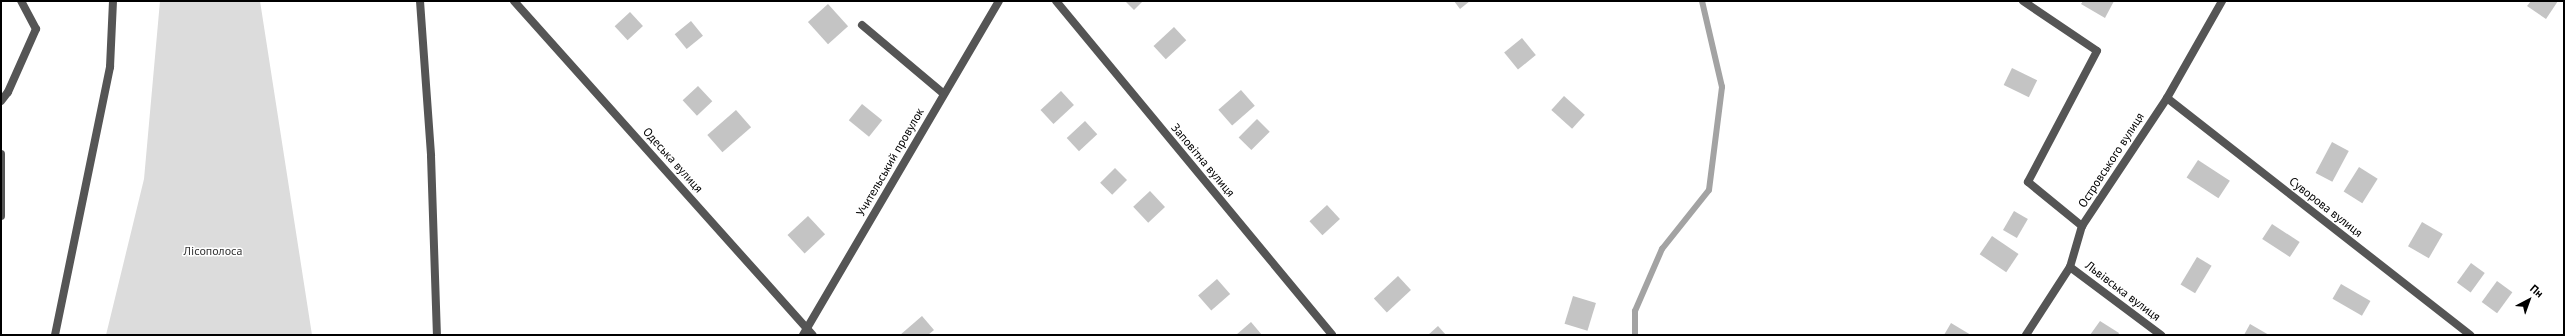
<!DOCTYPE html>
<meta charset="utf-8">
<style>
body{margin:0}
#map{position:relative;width:2565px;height:336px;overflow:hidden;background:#fff;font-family:"PT Sans",sans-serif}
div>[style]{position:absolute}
.green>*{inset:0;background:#dcdcdc}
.stream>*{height:6px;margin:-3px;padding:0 3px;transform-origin:3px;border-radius:3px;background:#a3a3a3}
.building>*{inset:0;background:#c4c4c4;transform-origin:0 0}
.service>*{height:8px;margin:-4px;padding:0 4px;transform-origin:4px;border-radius:4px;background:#555}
.minor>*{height:8px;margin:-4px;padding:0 4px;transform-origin:4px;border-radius:4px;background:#555}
span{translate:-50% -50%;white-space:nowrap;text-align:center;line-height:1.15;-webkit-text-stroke:3px #fff;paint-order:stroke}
.street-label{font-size:12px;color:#000}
.park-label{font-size:12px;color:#333}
.frame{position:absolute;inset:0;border:2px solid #000;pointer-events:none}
.north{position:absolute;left:2509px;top:280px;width:40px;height:40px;-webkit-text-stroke:3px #fff;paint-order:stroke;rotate:41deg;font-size:11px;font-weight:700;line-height:16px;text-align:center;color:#000}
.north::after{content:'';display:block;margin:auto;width:14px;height:18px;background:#000;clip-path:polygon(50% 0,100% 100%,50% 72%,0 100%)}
</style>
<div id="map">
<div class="green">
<i style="clip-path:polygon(160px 1px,260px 1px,312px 335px,106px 335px,144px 179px)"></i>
</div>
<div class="stream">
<i style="left:1635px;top:335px;width:24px;rotate:-90deg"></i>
<i style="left:1635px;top:311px;width:68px;rotate:-66.5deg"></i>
<i style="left:1662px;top:249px;width:75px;rotate:-51.5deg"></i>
<i style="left:1709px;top:190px;width:104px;rotate:-82.8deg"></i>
<i style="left:1722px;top:87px;width:88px;rotate:-103.1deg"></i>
</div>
<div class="building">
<i style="clip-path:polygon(1125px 1px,1143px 1px,1134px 10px)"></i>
<i style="clip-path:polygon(1454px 1px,1470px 1px,1460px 9px)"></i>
<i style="clip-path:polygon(2083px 1px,2114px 1px,2105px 18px,2081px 4px)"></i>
<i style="clip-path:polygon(2531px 1px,2558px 1px,2546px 19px,2527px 6px)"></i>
<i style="left:828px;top:4px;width:30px;height:27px;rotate:48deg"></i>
<i style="left:630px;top:12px;width:19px;height:21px;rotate:47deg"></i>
<i style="left:691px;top:21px;width:19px;height:21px;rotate:51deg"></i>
<i style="left:1174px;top:27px;width:18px;height:28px;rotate:47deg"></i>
<i style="left:1522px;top:38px;width:22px;height:23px;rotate:51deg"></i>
<i style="left:2012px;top:68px;width:28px;height:19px;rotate:26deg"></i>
<i style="left:698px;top:86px;width:21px;height:21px;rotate:47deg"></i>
<i style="left:1241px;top:90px;width:21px;height:30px;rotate:49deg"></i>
<i style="left:1061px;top:91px;width:19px;height:28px;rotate:47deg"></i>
<i style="left:1564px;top:96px;width:28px;height:19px;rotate:42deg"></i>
<i style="left:862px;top:104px;width:26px;height:21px;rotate:39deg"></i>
<i style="left:736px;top:110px;width:23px;height:38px;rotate:49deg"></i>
<i style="left:1257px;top:119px;width:18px;height:26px;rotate:45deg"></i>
<i style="left:1085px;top:121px;width:18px;height:25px;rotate:47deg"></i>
<i style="left:2332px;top:142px;width:19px;height:35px;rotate:28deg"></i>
<i style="left:2198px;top:160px;width:38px;height:21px;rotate:33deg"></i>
<i style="left:2359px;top:167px;width:22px;height:29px;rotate:32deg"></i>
<i style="left:1115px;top:168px;width:17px;height:21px;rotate:45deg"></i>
<i style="left:1150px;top:191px;width:22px;height:23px;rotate:47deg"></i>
<i style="left:1327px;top:205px;width:19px;height:24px;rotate:47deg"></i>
<i style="left:2014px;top:211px;width:16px;height:22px;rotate:30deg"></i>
<i style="left:808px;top:216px;width:25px;height:28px;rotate:47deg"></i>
<i style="left:2422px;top:222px;width:24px;height:28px;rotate:30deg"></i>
<i style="left:2272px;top:224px;width:33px;height:18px;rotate:33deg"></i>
<i style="left:1992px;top:236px;width:32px;height:22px;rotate:34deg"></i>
<i style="left:2197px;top:257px;width:17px;height:32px;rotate:31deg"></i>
<i style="left:2471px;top:263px;width:17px;height:24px;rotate:36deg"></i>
<i style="left:1398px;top:276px;width:19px;height:33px;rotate:47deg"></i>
<i style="left:1217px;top:279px;width:20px;height:25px;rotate:49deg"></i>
<i style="left:2497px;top:281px;width:19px;height:26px;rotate:36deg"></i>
<i style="left:2341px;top:284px;width:34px;height:17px;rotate:30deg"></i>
<i style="left:1573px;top:296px;width:24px;height:29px;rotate:17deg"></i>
<i style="clip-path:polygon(922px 316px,934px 330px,928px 335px,900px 335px)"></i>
<i style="clip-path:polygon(2100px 321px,2119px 333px,2118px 335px,2090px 335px)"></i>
<i style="clip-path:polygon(1251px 322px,1262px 335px,1236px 335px)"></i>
<i style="clip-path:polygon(1951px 323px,1971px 335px,1944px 335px)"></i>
<i style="clip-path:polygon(2250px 324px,2269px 335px,2244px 335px)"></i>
<i style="clip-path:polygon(1438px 326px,1446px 335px,1428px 335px)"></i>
</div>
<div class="service">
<i style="left:862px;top:25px;width:107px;rotate:40.1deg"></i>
<i style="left:1px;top:101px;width:11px;rotate:-52deg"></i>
<i style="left:8px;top:92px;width:69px;rotate:-66deg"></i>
<i style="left:36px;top:29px;width:32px;rotate:-118deg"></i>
<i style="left:1px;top:154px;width:62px;rotate:90deg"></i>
<i style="left:55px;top:335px;width:274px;rotate:-78.4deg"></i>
<i style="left:110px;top:67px;width:66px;rotate:-87.4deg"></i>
</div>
<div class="minor">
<i style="left:420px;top:1px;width:155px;rotate:85.9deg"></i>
<i style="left:431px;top:156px;width:179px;rotate:88.1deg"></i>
<i style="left:514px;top:1px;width:448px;rotate:48.2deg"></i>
<i style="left:1056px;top:1px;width:433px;rotate:50.4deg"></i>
<i style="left:2023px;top:1px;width:89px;rotate:34deg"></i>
<i style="left:2097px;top:51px;width:148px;rotate:117.8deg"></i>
<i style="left:2028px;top:182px;width:70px;rotate:39.2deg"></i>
<i style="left:2167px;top:98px;width:385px;rotate:38deg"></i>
<i style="left:2070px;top:267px;width:114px;rotate:36.8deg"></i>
<i style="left:803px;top:335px;width:387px;rotate:-59.6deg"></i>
<i style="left:2026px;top:335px;width:81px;rotate:-57.1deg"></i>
<i style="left:2070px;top:267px;width:43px;rotate:-73.7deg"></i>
<i style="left:2082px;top:226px;width:154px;rotate:-56.4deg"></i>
<i style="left:2167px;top:98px;width:112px;rotate:-60.4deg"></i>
</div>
<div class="street-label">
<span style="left:673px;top:160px;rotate:48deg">Одеська вулиця</span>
<span style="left:1203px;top:160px;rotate:50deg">Заповітна вулиця</span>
<span style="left:2111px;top:160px;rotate:-57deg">Островського вулиця</span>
<span style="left:890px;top:162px;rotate:-60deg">Учительський провулок</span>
<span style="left:2326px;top:207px;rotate:38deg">Суворова вулиця</span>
<span style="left:2123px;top:291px;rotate:37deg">Львівська вулиця</span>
</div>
<div class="park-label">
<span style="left:213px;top:251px">Лісополоса</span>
</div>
<div class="frame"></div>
<div class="north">Пн</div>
</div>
